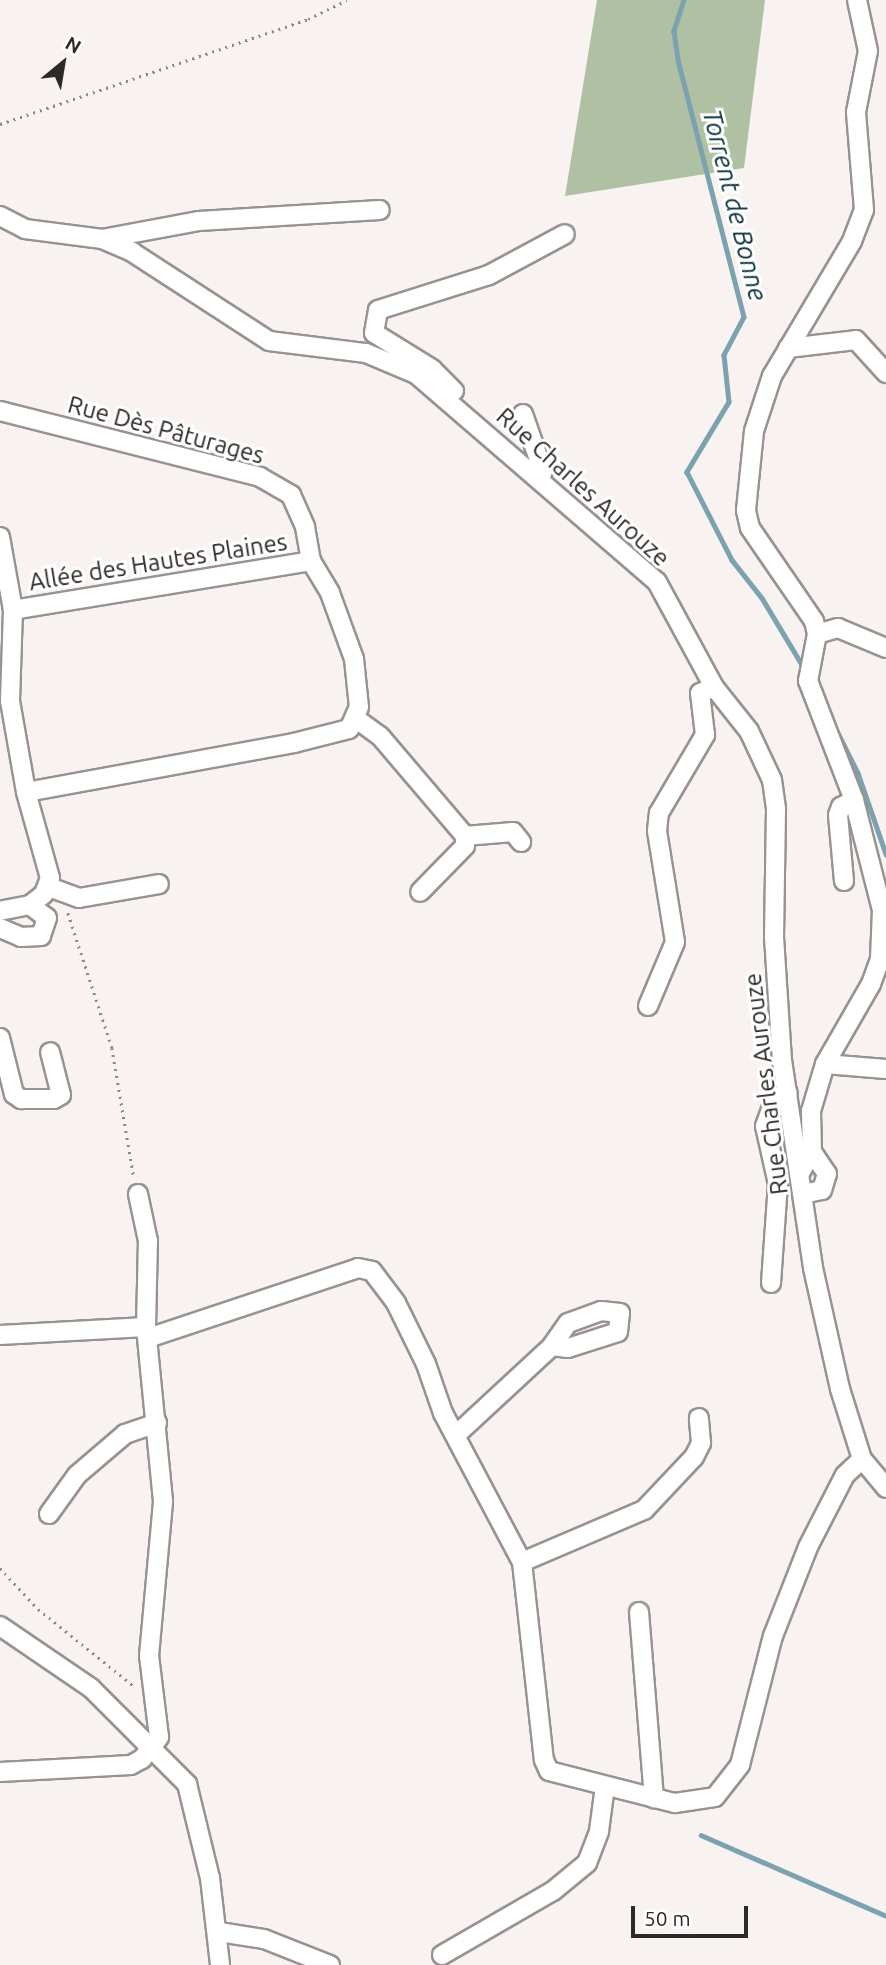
<!DOCTYPE html>
<meta charset="utf-8">
<style>
body{margin:0}
#map{position:relative;width:886px;height:1965px;overflow:hidden;background:#f8f3f0;font-family:Ubuntu,sans-serif}
div>[style]{position:absolute}
.forest>*{inset:0;background:#b0c1a3}
.stream>*{height:4.5px;margin:-2.25px;padding:0 2.25px;transform-origin:2.25px;border-radius:2.25px;background:#7ba2ae}
.path>*{height:2.5px;margin-top:-1.25px;transform-origin:0;background:repeating-linear-gradient(90deg,#8c8886 0 2px,transparent 0 7px)}
.roads{filter:drop-shadow(2px 0 #989391) drop-shadow(-2px 0 #989391) drop-shadow(0 2px #989391) drop-shadow(0 -2px #989391)}
.minor>*{height:18px;margin:-9px;padding:0 9px;transform-origin:9px;border-radius:9px;background:#fff}
span{translate:-50% -50%;white-space:nowrap;text-align:center;line-height:1.15;-webkit-text-stroke:6px #fff;paint-order:stroke}
.street-label{font-size:24px;color:#2c2a29}
.water-label{font-size:26px;color:#0c323c;font-style:italic}
.north{position:absolute;left:28px;top:28px;width:70px;height:70px;-webkit-text-stroke:5px #fff;paint-order:stroke;rotate:30deg;font-size:19px;font-weight:700;line-height:28px;text-align:center;color:#2c2a29}
.north::after{content:'';display:block;margin:auto;width:24px;height:32px;background:#2c2a29;clip-path:polygon(50% 0,100% 100%,50% 72%,0 100%)}
.scale{position:absolute;left:631px;top:1906px;width:117px;height:32px;box-sizing:border-box;border:4px solid #2c2a29;border-top:0;padding-left:9px;font-size:21px;line-height:24px;white-space:nowrap;color:#2c2a29;-webkit-text-stroke:5px #fff;paint-order:stroke}
</style>
<div id="map">
<div class="forest">
<i style="clip-path:polygon(597px 0,765px 0,744px 168px,565px 196px)"></i>
</div>
<div class="stream">
<i style="left:684px;top:0;width:33px;rotate:108deg"></i>
<i style="left:674px;top:31px;width:29px;rotate:82deg"></i>
<i style="left:678px;top:60px;width:265px;rotate:75.6deg"></i>
<i style="left:744px;top:317px;width:43px;rotate:117.8deg"></i>
<i style="left:724px;top:355px;width:47px;rotate:83.9deg"></i>
<i style="left:729px;top:402px;width:82px;rotate:121deg"></i>
<i style="left:687px;top:472px;width:99px;rotate:62.9deg"></i>
<i style="left:732px;top:560px;width:48px;rotate:51.7deg"></i>
<i style="left:762px;top:598px;width:82px;rotate:59deg"></i>
<i style="left:834px;top:725px;width:54px;rotate:63.4deg"></i>
<i style="left:858px;top:773px;width:86px;rotate:70.9deg"></i>
<i style="left:701px;top:1835px;width:202px;rotate:23.6deg"></i>
</div>
<div class="path">
<i style="left:0;top:124px;width:325px;rotate:-18.8deg"></i>
<i style="left:308px;top:19px;width:43px;rotate:-26deg"></i>
<i style="left:68px;top:913px;width:142px;rotate:71.9deg"></i>
<i style="left:112px;top:1048px;width:132px;rotate:80.4deg"></i>
<i style="left:0;top:1568px;width:56px;rotate:47.2deg"></i>
<i style="left:38px;top:1609px;width:124px;rotate:38.8deg"></i>
</div>
<div class="roads">
<div class="minor">
<i style="left:0;top:216px;width:28px;rotate:27deg"></i>
<i style="left:25px;top:229px;width:78px;rotate:7.4deg"></i>
<i style="left:102px;top:239px;width:33px;rotate:23deg"></i>
<i style="left:132px;top:252px;width:163px;rotate:33deg"></i>
<i style="left:269px;top:341px;width:98px;rotate:7.1deg"></i>
<i style="left:366px;top:353px;width:54px;rotate:22.8deg"></i>
<i style="left:416px;top:374px;width:318px;rotate:40.8deg"></i>
<i style="left:657px;top:582px;width:119px;rotate:61.5deg"></i>
<i style="left:714px;top:687px;width:56px;rotate:51.5deg"></i>
<i style="left:749px;top:731px;width:54px;rotate:64.9deg"></i>
<i style="left:772px;top:780px;width:30px;rotate:82deg"></i>
<i style="left:776px;top:810px;width:127px;rotate:90.9deg"></i>
<i style="left:774px;top:937px;width:123px;rotate:86.3deg"></i>
<i style="left:782px;top:1060px;width:210px;rotate:81.5deg"></i>
<i style="left:813px;top:1268px;width:124px;rotate:77.4deg"></i>
<i style="left:840px;top:1389px;width:73px;rotate:72.6deg"></i>
<i style="left:862px;top:1459px;width:38px;rotate:50deg"></i>
<i style="left:102px;top:239px;width:99px;rotate:-10.5deg"></i>
<i style="left:199px;top:221px;width:181px;rotate:-3.5deg"></i>
<i style="left:788px;top:348px;width:68px;rotate:-6.7deg"></i>
<i style="left:856px;top:340px;width:45px;rotate:47.7deg"></i>
<i style="left:454px;top:391px;width:31px;rotate:-135deg"></i>
<i style="left:432px;top:369px;width:68px;rotate:-148.2deg"></i>
<i style="left:374px;top:333px;width:23px;rotate:-80deg"></i>
<i style="left:378px;top:310px;width:116px;rotate:-17.5deg"></i>
<i style="left:489px;top:275px;width:86px;rotate:-28.3deg"></i>
<i style="left:0;top:411px;width:268px;rotate:14.2deg"></i>
<i style="left:260px;top:477px;width:36px;rotate:30deg"></i>
<i style="left:291px;top:495px;width:35px;rotate:66deg"></i>
<i style="left:305px;top:527px;width:35px;rotate:80deg"></i>
<i style="left:311px;top:561px;width:37px;rotate:59deg"></i>
<i style="left:330px;top:593px;width:70px;rotate:70deg"></i>
<i style="left:354px;top:659px;width:48px;rotate:84.1deg"></i>
<i style="left:359px;top:707px;width:24px;rotate:114deg"></i>
<i style="left:349px;top:729px;width:57px;rotate:165.7deg"></i>
<i style="left:294px;top:743px;width:272px;rotate:169.6deg"></i>
<i style="left:523px;top:414px;width:60px;rotate:70.7deg"></i>
<i style="left:543px;top:471px;width:9px;rotate:111deg"></i>
<i style="left:0;top:537px;width:74px;rotate:79.9deg"></i>
<i style="left:13px;top:610px;width:91px;rotate:91.9deg"></i>
<i style="left:10px;top:701px;width:92px;rotate:80deg"></i>
<i style="left:26px;top:792px;width:89px;rotate:74.4deg"></i>
<i style="left:50px;top:878px;width:17px;rotate:111deg"></i>
<i style="left:44px;top:894px;width:18px;rotate:142deg"></i>
<i style="left:30px;top:905px;width:31px;rotate:169deg"></i>
<i style="left:13px;top:610px;width:302px;rotate:-9.3deg"></i>
<i style="left:817px;top:634px;width:22px;rotate:-16deg"></i>
<i style="left:838px;top:628px;width:52px;rotate:22.6deg"></i>
<i style="left:355px;top:718px;width:31px;rotate:36deg"></i>
<i style="left:380px;top:736px;width:131px;rotate:49.6deg"></i>
<i style="left:465px;top:836px;width:10px;rotate:90deg"></i>
<i style="left:465px;top:846px;width:64px;rotate:134.4deg"></i>
<i style="left:465px;top:836px;width:48px;rotate:-4.8deg"></i>
<i style="left:513px;top:832px;width:13px;rotate:51deg"></i>
<i style="left:844px;top:881px;width:66px;rotate:-95.2deg"></i>
<i style="left:838px;top:815px;width:9px;rotate:-69deg"></i>
<i style="left:841px;top:807px;width:15px;rotate:-28deg"></i>
<i style="left:49px;top:887px;width:32px;rotate:20deg"></i>
<i style="left:79px;top:898px;width:81px;rotate:-9.9deg"></i>
<i style="left:0;top:928px;width:23px;rotate:23deg"></i>
<i style="left:21px;top:937px;width:20px;rotate:-3deg"></i>
<i style="left:41px;top:936px;width:19px;rotate:-72deg"></i>
<i style="left:47px;top:918px;width:21px;rotate:-143deg"></i>
<i style="left:648px;top:1006px;width:69px;rotate:-67.1deg"></i>
<i style="left:675px;top:942px;width:112px;rotate:-99.2deg"></i>
<i style="left:657px;top:831px;width:18px;rotate:-84deg"></i>
<i style="left:659px;top:813px;width:91px;rotate:-59.5deg"></i>
<i style="left:705px;top:735px;width:42px;rotate:-96.8deg"></i>
<i style="left:700px;top:693px;width:15px;rotate:-23deg"></i>
<i style="left:0;top:1038px;width:58px;rotate:76deg"></i>
<i style="left:14px;top:1094px;width:9px;rotate:36deg"></i>
<i style="left:21px;top:1099px;width:33px"></i>
<i style="left:54px;top:1099px;width:8px;rotate:-30deg"></i>
<i style="left:61px;top:1095px;width:44px;rotate:-104.3deg"></i>
<i style="left:825px;top:1064px;width:61px;rotate:4.7deg"></i>
<i style="left:800px;top:1173px;width:24px;rotate:-60deg"></i>
<i style="left:812px;top:1152px;width:41px;rotate:-91.4deg"></i>
<i style="left:811px;top:1111px;width:49px;rotate:-73.4deg"></i>
<i style="left:825px;top:1064px;width:92px;rotate:-60.1deg"></i>
<i style="left:871px;top:984px;width:27px;rotate:-70deg"></i>
<i style="left:880px;top:959px;width:49px;rotate:-87.7deg"></i>
<i style="left:882px;top:910px;width:114px;rotate:-104.3deg"></i>
<i style="left:854px;top:800px;width:128px;rotate:-111.1deg"></i>
<i style="left:808px;top:681px;width:48px;rotate:-79.2deg"></i>
<i style="left:817px;top:634px;width:13px;rotate:-103deg"></i>
<i style="left:814px;top:621px;width:113px;rotate:-124.5deg"></i>
<i style="left:750px;top:528px;width:18px;rotate:-103deg"></i>
<i style="left:746px;top:510px;width:79px;rotate:-84.2deg"></i>
<i style="left:754px;top:431px;width:58px;rotate:-71.9deg"></i>
<i style="left:772px;top:376px;width:157px;rotate:-59.3deg"></i>
<i style="left:852px;top:241px;width:33px;rotate:-69deg"></i>
<i style="left:864px;top:210px;width:98px;rotate:-94.7deg"></i>
<i style="left:856px;top:112px;width:62px;rotate:-78.9deg"></i>
<i style="left:868px;top:51px;width:52px;rotate:-102.2deg"></i>
<i style="left:803px;top:1194px;width:19px;rotate:-12deg"></i>
<i style="left:822px;top:1190px;width:17px;rotate:-73deg"></i>
<i style="left:827px;top:1174px;width:27px;rotate:-124deg"></i>
<i style="left:771px;top:1283px;width:99px;rotate:-86deg"></i>
<i style="left:778px;top:1184px;width:59px;rotate:-102.6deg"></i>
<i style="left:765px;top:1126px;width:29px;rotate:-70deg"></i>
<i style="left:775px;top:1099px;width:14px;rotate:-25deg"></i>
<i style="left:0;top:1335px;width:146px;rotate:-3.1deg"></i>
<i style="left:148px;top:1338px;width:221px;rotate:-18.4deg"></i>
<i style="left:358px;top:1268px;width:14px;rotate:12deg"></i>
<i style="left:372px;top:1271px;width:40px;rotate:53deg"></i>
<i style="left:396px;top:1303px;width:68px;rotate:63.8deg"></i>
<i style="left:426px;top:1364px;width:52px;rotate:70.9deg"></i>
<i style="left:443px;top:1413px;width:169px;rotate:62.1deg"></i>
<i style="left:522px;top:1562px;width:199px;rotate:83.7deg"></i>
<i style="left:544px;top:1760px;width:12px;rotate:66deg"></i>
<i style="left:549px;top:1771px;width:130px;rotate:14.3deg"></i>
<i style="left:675px;top:1803px;width:40px;rotate:-8.5deg"></i>
<i style="left:715px;top:1797px;width:41px;rotate:-52deg"></i>
<i style="left:740px;top:1765px;width:133px;rotate:-75.7deg"></i>
<i style="left:773px;top:1636px;width:96px;rotate:-68.5deg"></i>
<i style="left:808px;top:1547px;width:81px;rotate:-62.8deg"></i>
<i style="left:845px;top:1475px;width:23px;rotate:-43deg"></i>
<i style="left:456px;top:1435px;width:131px;rotate:-42.8deg"></i>
<i style="left:552px;top:1346px;width:16px;rotate:7deg"></i>
<i style="left:568px;top:1348px;width:52px;rotate:-17.7deg"></i>
<i style="left:618px;top:1332px;width:19px;rotate:-84deg"></i>
<i style="left:620px;top:1313px;width:19px;rotate:-174deg"></i>
<i style="left:601px;top:1311px;width:35px;rotate:160deg"></i>
<i style="left:568px;top:1323px;width:28px;rotate:125deg"></i>
<i style="left:49px;top:1514px;width:48px;rotate:-54.3deg"></i>
<i style="left:77px;top:1475px;width:63px;rotate:-40.5deg"></i>
<i style="left:125px;top:1434px;width:34px;rotate:-19deg"></i>
<i style="left:522px;top:1562px;width:133px;rotate:-23.1deg"></i>
<i style="left:644px;top:1510px;width:73px;rotate:-46.7deg"></i>
<i style="left:694px;top:1457px;width:16px;rotate:-63deg"></i>
<i style="left:701px;top:1443px;width:25px;rotate:-95deg"></i>
<i style="left:639px;top:1612px;width:187px;rotate:85.4deg"></i>
<i style="left:0;top:1626px;width:110px;rotate:34.3deg"></i>
<i style="left:91px;top:1688px;width:136px;rotate:45deg"></i>
<i style="left:187px;top:1784px;width:97px;rotate:76.3deg"></i>
<i style="left:210px;top:1878px;width:88px;rotate:83.4deg"></i>
<i style="left:0;top:1772px;width:131px;rotate:-3.1deg"></i>
<i style="left:131px;top:1765px;width:13px;rotate:-29deg"></i>
<i style="left:142px;top:1759px;width:28px;rotate:-52deg"></i>
<i style="left:159px;top:1737px;width:82px;rotate:-97deg"></i>
<i style="left:149px;top:1656px;width:156px;rotate:-84.8deg"></i>
<i style="left:163px;top:1501px;width:175px;rotate:-95.6deg"></i>
<i style="left:146px;top:1327px;width:86px;rotate:-88.7deg"></i>
<i style="left:148px;top:1241px;width:48px;rotate:-102deg"></i>
<i style="left:219px;top:1932px;width:46px;rotate:8.8deg"></i>
<i style="left:264px;top:1939px;width:71px;rotate:21.5deg"></i>
<i style="left:442px;top:1955px;width:128px;rotate:-30deg"></i>
<i style="left:553px;top:1891px;width:44px;rotate:-39.5deg"></i>
<i style="left:587px;top:1863px;width:34px;rotate:-69deg"></i>
<i style="left:599px;top:1831px;width:45px;rotate:-82.4deg"></i>
</div>
</div>
<div class="street-label">
<span style="left:166px;top:430px;rotate:15deg">Rue Dès Pâturages</span>
<span style="left:583px;top:487px;rotate:42deg">Rue Charles Aurouze</span>
<span style="left:158px;top:562px;rotate:-9deg">Allée des Hautes Plaines</span>
<span style="left:766px;top:1084px;rotate:-97deg">Rue Charles Aurouze</span>
</div>
<div class="water-label">
<span style="left:735px;top:205px;rotate:76deg">Torrent de Bonne</span>
</div>
<div class="north">N</div>
<div class="scale">50 m</div>
</div>
